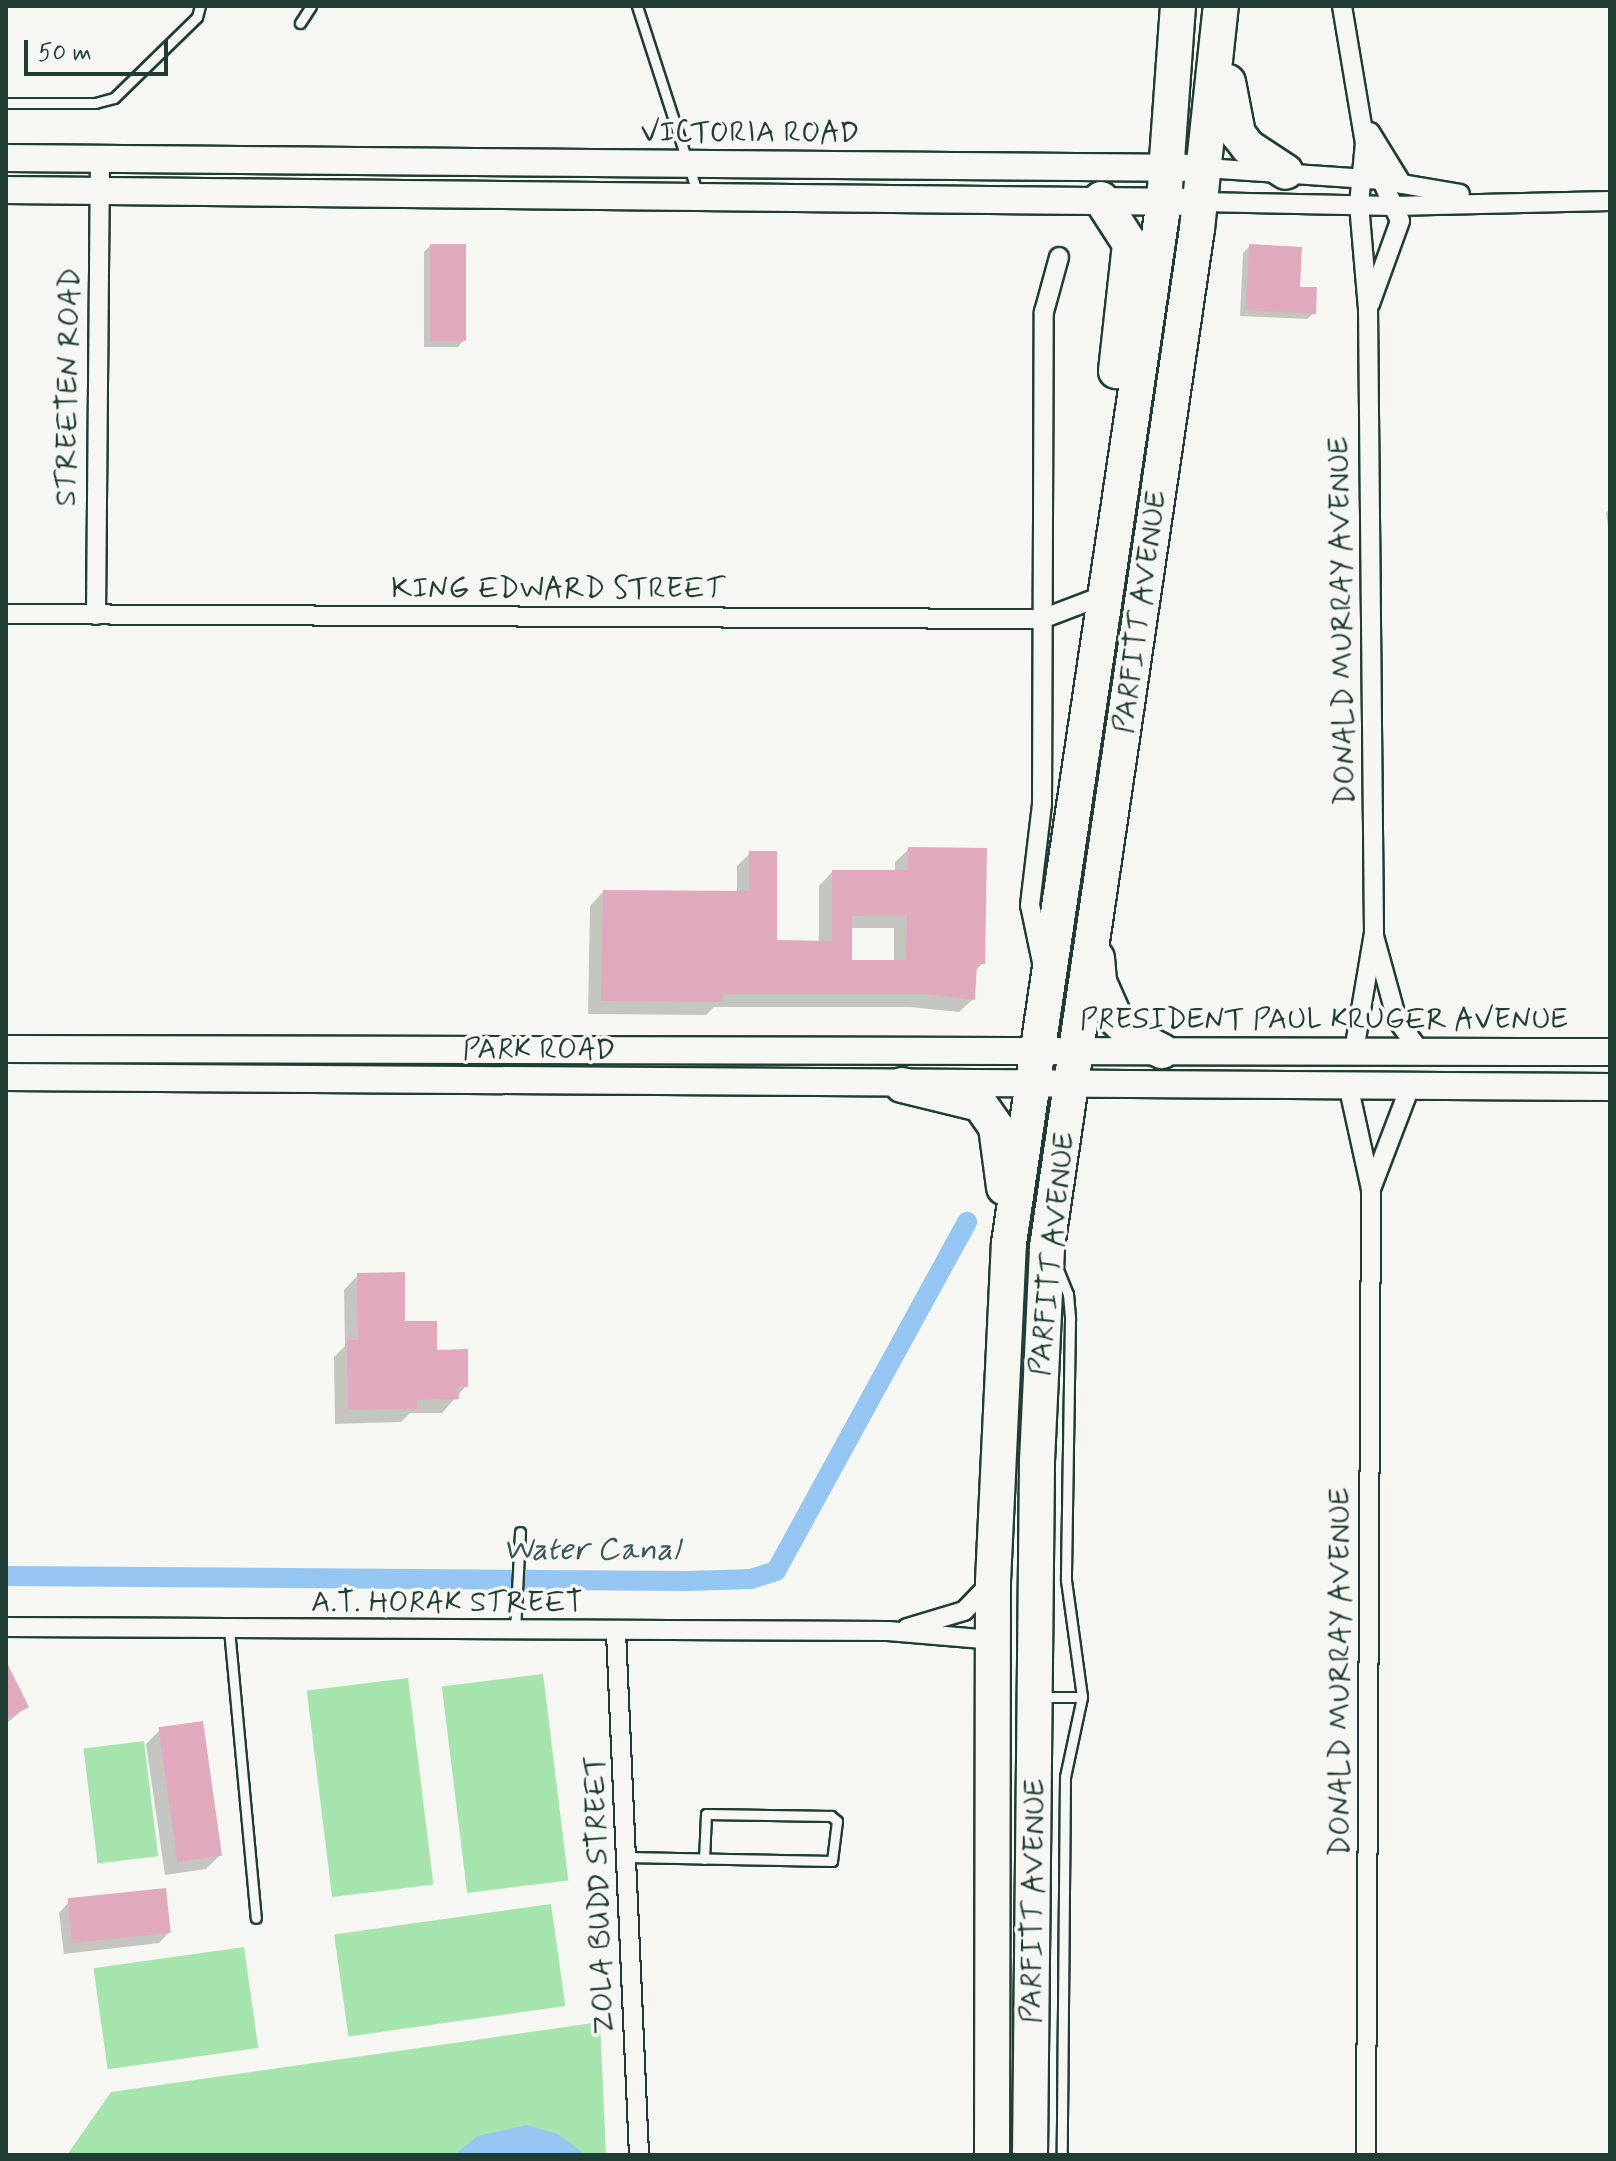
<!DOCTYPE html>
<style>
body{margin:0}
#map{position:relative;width:1616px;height:2161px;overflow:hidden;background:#f6f6f2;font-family:Mynerve,sans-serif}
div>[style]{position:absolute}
.green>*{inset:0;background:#a5e4ac;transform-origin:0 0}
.water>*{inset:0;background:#95c6f1}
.shadow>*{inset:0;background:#0003}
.canal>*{height:20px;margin:-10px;padding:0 10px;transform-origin:10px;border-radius:10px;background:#95c6f1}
.building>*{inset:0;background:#e1a9bd;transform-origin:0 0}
.roads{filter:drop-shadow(2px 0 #1f3d34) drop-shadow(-2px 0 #1f3d34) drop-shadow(0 2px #1f3d34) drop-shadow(0 -2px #1f3d34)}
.lane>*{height:9px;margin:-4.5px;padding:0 4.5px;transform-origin:4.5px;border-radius:4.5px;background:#f6f6f2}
.street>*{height:18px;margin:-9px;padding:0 9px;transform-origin:9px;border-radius:9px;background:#f6f6f2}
.secondary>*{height:26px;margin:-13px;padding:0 13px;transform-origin:13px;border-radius:13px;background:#f6f6f2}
.highway>*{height:34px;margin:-17px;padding:0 17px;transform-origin:17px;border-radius:17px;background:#f6f6f2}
span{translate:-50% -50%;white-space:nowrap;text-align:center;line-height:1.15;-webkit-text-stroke:7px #f6f6f2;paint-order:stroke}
.street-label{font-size:30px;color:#1f3d34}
.water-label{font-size:32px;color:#37585a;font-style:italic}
.frame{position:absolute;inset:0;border:8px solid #1f3d34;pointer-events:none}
.scale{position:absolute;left:24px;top:40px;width:144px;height:36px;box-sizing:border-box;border:4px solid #1f3d34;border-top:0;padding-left:10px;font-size:24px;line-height:28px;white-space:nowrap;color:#1f3d34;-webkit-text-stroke:6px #f6f6f2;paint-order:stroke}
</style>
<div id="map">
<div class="green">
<i style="left:543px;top:1674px;width:208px;height:102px;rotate:83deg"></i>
<i style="left:408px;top:1678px;width:208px;height:102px;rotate:83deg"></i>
<i style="left:144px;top:1741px;width:116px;height:61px;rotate:83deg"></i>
<i style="left:551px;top:1904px;width:103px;height:219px;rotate:82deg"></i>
<i style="left:244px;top:1947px;width:102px;height:152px;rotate:82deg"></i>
<i style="clip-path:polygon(600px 2022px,606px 2155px,67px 2155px,111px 2092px)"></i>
</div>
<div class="water">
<i style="clip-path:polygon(526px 2125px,558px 2134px,586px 2155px,454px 2155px,478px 2136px)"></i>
</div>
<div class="shadow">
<i style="clip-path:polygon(430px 246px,464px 340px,458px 347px,424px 347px,424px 252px)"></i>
<i style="clip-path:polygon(1250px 246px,1298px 289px,1314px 313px,1307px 319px,1240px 316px,1243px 253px)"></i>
<i style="clip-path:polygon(1610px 509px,1610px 539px,1606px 513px)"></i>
<i style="clip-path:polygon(evenodd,909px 849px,983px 963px,974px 972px,973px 999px,959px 1012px,910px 1007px,714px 1007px,706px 1015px,588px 1014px,590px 906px,603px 892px,737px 893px,737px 866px,750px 853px,775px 942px,819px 942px,819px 886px,832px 872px,895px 872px,895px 862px,909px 849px,850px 928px,894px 928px,894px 962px,850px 962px,850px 928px)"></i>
<i style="clip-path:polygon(358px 1275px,466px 1386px,442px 1413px,410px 1413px,401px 1422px,335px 1424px,334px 1357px,345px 1346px,344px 1290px)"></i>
<i style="clip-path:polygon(6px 1671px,27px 1706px,6px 1724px)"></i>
<i style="clip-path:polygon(160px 1730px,220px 1855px,206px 1869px,165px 1875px,146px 1744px)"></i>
<i style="clip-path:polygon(69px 1902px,169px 1932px,159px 1943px,64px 1954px,59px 1913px)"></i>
</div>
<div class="canal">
<i style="left:6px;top:1576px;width:682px;rotate:0.42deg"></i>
<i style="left:688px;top:1581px;width:63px;rotate:-1.8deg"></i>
<i style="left:751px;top:1579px;width:26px;rotate:-18deg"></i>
<i style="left:776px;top:1571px;width:398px;rotate:-61.3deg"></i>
</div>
<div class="building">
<i style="left:430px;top:244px;width:36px;height:97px"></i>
<i style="clip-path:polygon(1249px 244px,1302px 247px,1300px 287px,1317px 287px,1316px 314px,1246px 310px)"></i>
<i style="clip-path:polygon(evenodd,908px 847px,987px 848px,985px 964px,977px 964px,975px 1000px,925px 994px,722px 994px,722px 1002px,601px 1001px,603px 890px,749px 891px,749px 851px,777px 851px,777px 940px,832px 941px,832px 870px,908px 870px,908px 847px,907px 915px,906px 960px,852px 960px,852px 916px,907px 915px)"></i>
<i style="clip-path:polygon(405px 1272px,405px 1321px,437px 1321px,437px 1350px,468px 1349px,468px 1387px,458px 1387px,459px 1399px,417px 1400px,417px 1409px,348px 1410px,347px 1340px,358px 1340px,357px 1273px)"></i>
<i style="clip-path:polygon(6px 1661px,29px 1707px,6px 1719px)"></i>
<i style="left:203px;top:1721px;width:136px;height:45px;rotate:82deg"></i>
<i style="left:166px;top:1888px;width:45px;height:99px;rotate:84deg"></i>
</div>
<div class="roads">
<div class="lane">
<i style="left:637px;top:6px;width:199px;rotate:72.1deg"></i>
<i style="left:300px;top:23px;width:20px;rotate:-57deg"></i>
<i style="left:6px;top:103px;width:89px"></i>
<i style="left:95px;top:103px;width:20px;rotate:-15deg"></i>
<i style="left:114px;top:98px;width:116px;rotate:-44.3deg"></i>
<i style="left:197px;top:17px;width:11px;rotate:-75deg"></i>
<i style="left:1059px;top:1272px;width:24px;rotate:68deg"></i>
<i style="left:1068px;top:1294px;width:25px;rotate:85deg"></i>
<i style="left:1070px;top:1319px;width:261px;rotate:90.9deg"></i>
<i style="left:1066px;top:1580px;width:118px;rotate:82.2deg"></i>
<i style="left:1082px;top:1697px;width:82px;rotate:102deg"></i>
<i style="left:1065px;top:1777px;width:378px;rotate:90.5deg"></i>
<i style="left:229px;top:1629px;width:290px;rotate:84.7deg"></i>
<i style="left:515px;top:1631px;width:99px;rotate:-87.1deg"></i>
<i style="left:1041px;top:1697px;width:41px"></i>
<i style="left:626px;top:1857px;width:206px;rotate:1.1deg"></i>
<i style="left:832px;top:1861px;width:40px;rotate:-82.9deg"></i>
<i style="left:837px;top:1821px;width:8px;rotate:-140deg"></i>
<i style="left:831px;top:1816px;width:125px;rotate:-179.1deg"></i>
<i style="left:706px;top:1814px;width:45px;rotate:92.5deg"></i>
</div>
<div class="street">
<i style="left:1342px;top:6px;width:139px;rotate:80.5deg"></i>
<i style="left:1365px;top:143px;width:85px;rotate:65.8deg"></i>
<i style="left:1400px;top:221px;width:88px;rotate:109.9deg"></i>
<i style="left:1370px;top:132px;width:61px;rotate:58.4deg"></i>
<i style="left:1205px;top:168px;width:174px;rotate:3.9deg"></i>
<i style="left:1379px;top:180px;width:82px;rotate:9.8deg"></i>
<i style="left:1201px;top:202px;width:192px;rotate:1.2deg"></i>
<i style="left:1393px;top:206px;width:217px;rotate:-1.3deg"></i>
<i style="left:6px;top:614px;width:1036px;rotate:0.28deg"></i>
<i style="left:1042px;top:619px;width:67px;rotate:-20.9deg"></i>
<i style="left:96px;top:615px;width:456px;rotate:-89.5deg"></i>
<i style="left:1374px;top:936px;width:87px;rotate:74.7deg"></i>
<i style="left:1397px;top:1020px;width:44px;rotate:53.4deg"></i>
<i style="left:1043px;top:967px;width:63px;rotate:-101.8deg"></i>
<i style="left:1030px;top:905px;width:102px;rotate:-83.2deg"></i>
<i style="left:1042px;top:804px;width:492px;rotate:-89.8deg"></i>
<i style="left:1044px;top:312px;width:57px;rotate:-74.7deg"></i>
<i style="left:1354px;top:1051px;width:120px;rotate:-80.4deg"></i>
<i style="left:1374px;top:933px;width:624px;rotate:-90.55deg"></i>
<i style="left:1368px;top:309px;width:105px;rotate:-94.9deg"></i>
<i style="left:1359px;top:204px;width:61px;rotate:-84.4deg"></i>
<i style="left:1349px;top:1089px;width:102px;rotate:77.6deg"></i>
<i style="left:1371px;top:1189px;width:966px;rotate:90.3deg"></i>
<i style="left:1371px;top:1189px;width:109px;rotate:-69.1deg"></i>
<i style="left:6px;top:1627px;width:882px;rotate:0.26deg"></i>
<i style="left:888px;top:1631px;width:104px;rotate:4.9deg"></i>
<i style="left:907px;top:1628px;width:59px;rotate:-16.6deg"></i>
<i style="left:964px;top:1611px;width:39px;rotate:-46deg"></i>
<i style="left:616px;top:1632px;width:524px;rotate:87.48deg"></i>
</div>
<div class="secondary">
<i style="left:6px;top:158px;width:1199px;rotate:0.48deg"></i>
<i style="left:6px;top:190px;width:1195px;rotate:0.58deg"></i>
<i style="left:6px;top:1049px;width:1604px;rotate:0.11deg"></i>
<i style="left:6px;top:1077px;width:1604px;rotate:0.36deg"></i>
</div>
<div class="highway">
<i style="left:1228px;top:82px;width:53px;rotate:79.1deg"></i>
<i style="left:1238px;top:134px;width:16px;rotate:52deg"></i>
<i style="left:1248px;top:147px;width:45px;rotate:33.3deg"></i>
<i style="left:1101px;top:199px;width:54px;rotate:57.2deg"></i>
<i style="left:1130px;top:244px;width:128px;rotate:96.3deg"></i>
<i style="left:1097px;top:958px;width:24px;rotate:85deg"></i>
<i style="left:1099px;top:982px;width:39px;rotate:66deg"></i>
<i style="left:1115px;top:1018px;width:29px;rotate:44deg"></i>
<i style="left:1136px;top:1038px;width:29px;rotate:27deg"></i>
<i style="left:902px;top:1085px;width:80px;rotate:13.7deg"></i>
<i style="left:980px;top:1104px;width:28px;rotate:55deg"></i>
<i style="left:996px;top:1127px;width:61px;rotate:82.4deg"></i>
<i style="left:992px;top:2155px;width:574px;rotate:-89.9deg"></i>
<i style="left:993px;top:1581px;width:338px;rotate:-87.3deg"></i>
<i style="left:1009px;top:1243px;width:1053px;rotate:-81.54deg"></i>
<i style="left:1164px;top:201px;width:196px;rotate:-85.9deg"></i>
<i style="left:1030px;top:2155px;width:694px;rotate:-89.42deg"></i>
<i style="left:1037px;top:1461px;width:214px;rotate:-87.3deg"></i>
<i style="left:1047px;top:1247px;width:1029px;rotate:-81.62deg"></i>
<i style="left:1197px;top:229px;width:224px;rotate:-83.9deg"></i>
</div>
</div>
<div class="street-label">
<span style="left:750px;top:133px">VICTORIA ROAD</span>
<span style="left:69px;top:387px;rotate:-89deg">STREETEN ROAD</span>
<span style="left:558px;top:589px">KING EDWARD STREET</span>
<span style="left:1141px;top:612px;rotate:-82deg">PARFITT AVENUE</span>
<span style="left:1343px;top:621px;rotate:-91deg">DONALD MURRAY AVENUE</span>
<span style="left:1324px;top:1020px">PRESIDENT PAUL KRUGER AVENUE</span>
<span style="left:539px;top:1050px">PARK ROAD</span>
<span style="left:1053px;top:1254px;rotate:-84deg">PARFITT AVENUE</span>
<span style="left:447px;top:1603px">A.T. HORAK STREET</span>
<span style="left:1341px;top:1672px;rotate:-90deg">DONALD MURRAY AVENUE</span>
<span style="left:600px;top:1895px;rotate:-92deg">ZOLA BUDD STREET</span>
<span style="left:1034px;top:1901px;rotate:-89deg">PARFITT AVENUE</span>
</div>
<div class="water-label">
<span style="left:591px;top:1550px">Water Canal</span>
</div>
<div class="frame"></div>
<div class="scale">50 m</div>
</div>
